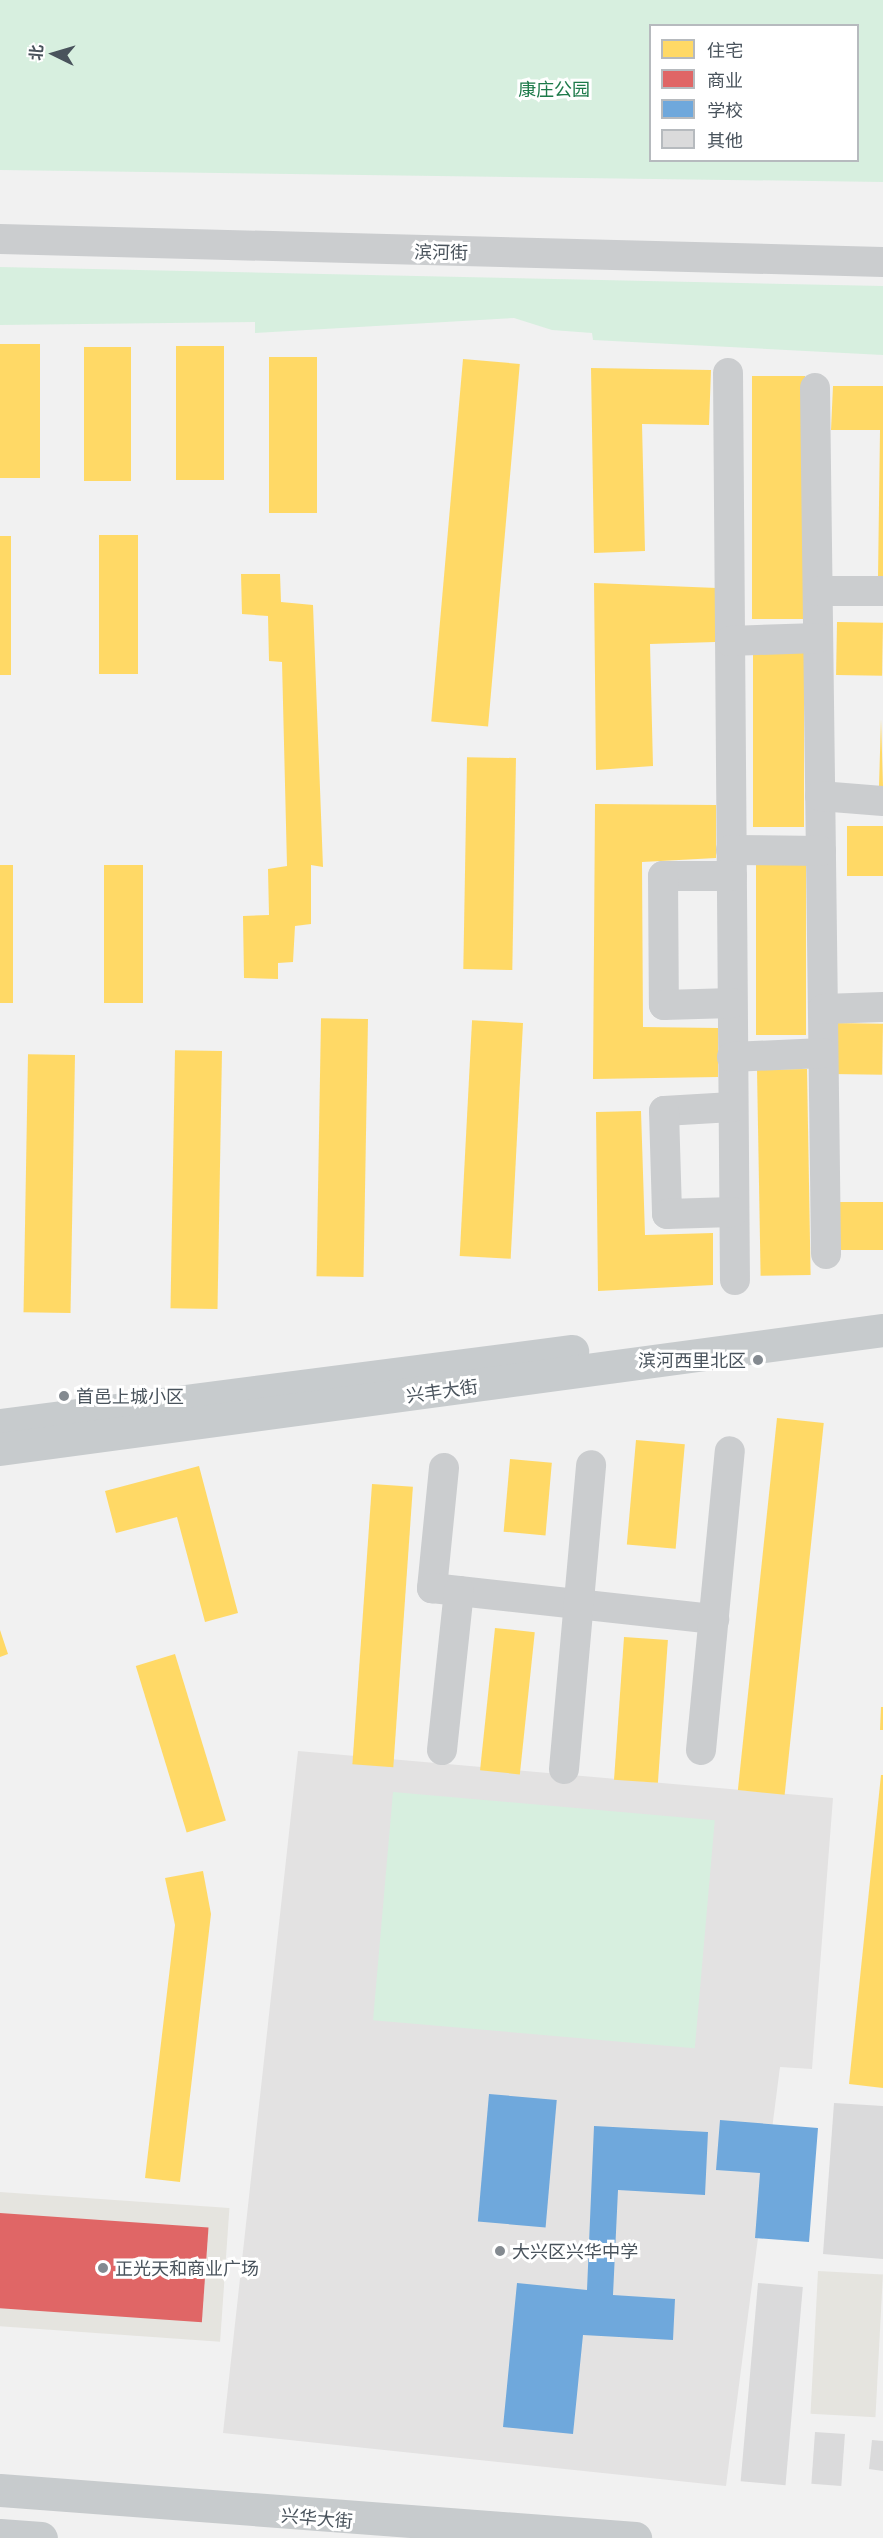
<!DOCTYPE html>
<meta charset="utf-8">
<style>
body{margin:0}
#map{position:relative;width:883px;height:2538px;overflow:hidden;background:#f1f1f1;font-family:"Noto Sans","Noto Sans SC",sans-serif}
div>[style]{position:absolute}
.commercial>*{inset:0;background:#e5e4df;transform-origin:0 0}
.education>*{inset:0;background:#e3e2e2}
.green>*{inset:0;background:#d7efdf;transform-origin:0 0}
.homes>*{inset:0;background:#ffd966;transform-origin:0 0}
.shops>*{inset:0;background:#e06666;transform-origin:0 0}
.schools>*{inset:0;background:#6fa8dc;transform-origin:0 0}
.building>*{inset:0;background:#dadadb;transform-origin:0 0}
.minor>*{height:30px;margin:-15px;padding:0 15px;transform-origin:15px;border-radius:15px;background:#cbcdcf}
.major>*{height:33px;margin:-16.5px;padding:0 16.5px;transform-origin:16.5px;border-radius:16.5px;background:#c7cbcd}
.dots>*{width:16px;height:16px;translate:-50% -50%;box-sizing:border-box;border:3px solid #fff;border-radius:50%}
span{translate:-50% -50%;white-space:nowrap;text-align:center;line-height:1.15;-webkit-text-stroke:6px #fff;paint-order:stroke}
.park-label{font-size:18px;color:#1d7a4a}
.street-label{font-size:18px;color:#49535c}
.poi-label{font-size:18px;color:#49535c}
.right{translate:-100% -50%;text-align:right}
.left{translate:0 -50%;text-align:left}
.legend{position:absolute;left:649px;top:24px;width:210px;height:138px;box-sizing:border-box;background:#fff;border:2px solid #b6babe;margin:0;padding:8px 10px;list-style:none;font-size:18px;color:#49535c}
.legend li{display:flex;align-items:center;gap:12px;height:30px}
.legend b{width:30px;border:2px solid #b6babe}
.north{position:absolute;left:24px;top:24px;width:60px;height:60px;-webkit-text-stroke:4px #fff;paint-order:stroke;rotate:275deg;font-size:16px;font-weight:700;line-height:24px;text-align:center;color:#49535c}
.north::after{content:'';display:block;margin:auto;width:21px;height:27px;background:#49535c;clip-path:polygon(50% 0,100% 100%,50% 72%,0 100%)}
</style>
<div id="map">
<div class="commercial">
<i style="left:0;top:2192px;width:230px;height:134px;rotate:4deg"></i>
<i style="left:818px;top:2271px;width:65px;height:143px;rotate:3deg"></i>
</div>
<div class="education">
<i style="clip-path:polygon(298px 1751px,833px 1798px,812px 2069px,780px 2067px,726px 2486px,223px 2433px)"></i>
</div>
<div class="green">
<i style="clip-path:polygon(evenodd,0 0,883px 0,883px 182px,0 170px,0 0,650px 26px,858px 26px,858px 160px,650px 160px,650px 26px)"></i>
<i style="clip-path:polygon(0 267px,883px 286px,883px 355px,593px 340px,592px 333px,552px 330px,514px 318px,255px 333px,255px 322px,0 325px)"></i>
<i style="left:393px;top:1792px;width:323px;height:229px;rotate:5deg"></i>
</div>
<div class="homes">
<i style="left:0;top:344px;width:40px;height:134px"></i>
<i style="left:176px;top:346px;width:48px;height:134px"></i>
<i style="left:84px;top:347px;width:47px;height:134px"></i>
<i style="left:317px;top:357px;width:156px;height:48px;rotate:90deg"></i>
<i style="left:463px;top:359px;width:57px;height:364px;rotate:5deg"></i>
<i style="clip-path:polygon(591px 368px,711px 370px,709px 425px,642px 424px,645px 551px,594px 553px)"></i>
<i style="left:805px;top:376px;width:243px;height:53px;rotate:90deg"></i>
<i style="clip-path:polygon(833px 386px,883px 386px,883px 578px,878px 578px,880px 430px,831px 430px)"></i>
<i style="left:138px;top:535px;width:139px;height:39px;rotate:90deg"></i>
<i style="left:0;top:536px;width:11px;height:139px"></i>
<i style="clip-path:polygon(241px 574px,280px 574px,281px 602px,313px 605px,323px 867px,311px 865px,311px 924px,295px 926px,293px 962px,278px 963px,278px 979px,244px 978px,243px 916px,269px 915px,268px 869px,287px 866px,282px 662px,269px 661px,268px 616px,242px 614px)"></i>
<i style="clip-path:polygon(594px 583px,717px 588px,715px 642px,650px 644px,653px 766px,596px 770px)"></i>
<i style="left:837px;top:622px;width:46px;height:53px;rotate:1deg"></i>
<i style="left:804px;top:652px;width:175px;height:51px;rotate:90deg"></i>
<i style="clip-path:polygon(881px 719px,883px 786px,879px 786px)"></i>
<i style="left:516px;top:758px;width:212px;height:49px;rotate:91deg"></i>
<i style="clip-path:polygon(595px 804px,716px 805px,716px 858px,642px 862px,643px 1027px,718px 1028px,718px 1077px,593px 1079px)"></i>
<i style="left:847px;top:826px;width:36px;height:50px"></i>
<i style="left:806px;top:863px;width:172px;height:50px;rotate:90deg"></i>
<i style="left:0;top:865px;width:13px;height:138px"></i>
<i style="left:104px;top:865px;width:39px;height:138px"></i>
<i style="left:368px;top:1019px;width:258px;height:47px;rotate:91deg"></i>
<i style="left:523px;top:1023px;width:236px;height:51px;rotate:93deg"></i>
<i style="left:833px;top:1023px;width:50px;height:51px;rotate:1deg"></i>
<i style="left:222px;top:1051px;width:258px;height:47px;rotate:91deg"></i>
<i style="left:75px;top:1055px;width:258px;height:47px;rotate:91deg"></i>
<i style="left:807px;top:1069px;width:206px;height:50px;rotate:89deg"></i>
<i style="clip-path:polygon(641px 1111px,645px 1235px,713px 1233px,713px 1285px,598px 1291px,596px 1112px)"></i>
<i style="left:835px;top:1202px;width:48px;height:48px"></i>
<i style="left:777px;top:1418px;width:47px;height:374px;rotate:6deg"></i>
<i style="left:636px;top:1440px;width:49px;height:105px;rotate:5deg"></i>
<i style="left:510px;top:1459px;width:42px;height:73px;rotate:5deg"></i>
<i style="clip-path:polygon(199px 1466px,238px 1613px,205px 1622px,177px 1517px,116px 1533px,105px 1491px)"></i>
<i style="left:372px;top:1484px;width:41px;height:281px;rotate:4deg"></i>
<i style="left:495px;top:1628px;width:40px;height:143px;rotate:6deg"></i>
<i style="clip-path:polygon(0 1630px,8px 1654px,0 1657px)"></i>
<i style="left:624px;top:1637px;width:44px;height:143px;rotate:4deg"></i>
<i style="left:175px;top:1654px;width:174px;height:41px;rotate:73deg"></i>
<i style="clip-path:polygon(881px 1707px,883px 1707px,883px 1730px,880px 1730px)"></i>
<i style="clip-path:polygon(881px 1775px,883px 1775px,883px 2088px,849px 2084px)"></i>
<i style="clip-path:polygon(203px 1871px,211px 1914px,180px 2182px,145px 2178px,175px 1925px,165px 1878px)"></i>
<i style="clip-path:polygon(0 2217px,14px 2218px,7px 2306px,0 2305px)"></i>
<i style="left:126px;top:2231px;width:73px;height:78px;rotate:4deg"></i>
</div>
<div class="shops">
<i style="left:0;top:2213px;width:209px;height:95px;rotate:4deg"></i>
</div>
<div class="schools">
<i style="left:489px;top:2094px;width:68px;height:128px;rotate:5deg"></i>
<i style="clip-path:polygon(720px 2120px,818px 2128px,809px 2242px,755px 2238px,760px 2173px,716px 2170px)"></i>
<i style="clip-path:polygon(594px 2126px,708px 2132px,705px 2195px,618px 2190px,613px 2295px,675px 2299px,673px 2340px,583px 2335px,573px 2434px,503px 2427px,517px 2283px,587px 2290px)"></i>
</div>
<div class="building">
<i style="clip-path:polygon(834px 2103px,883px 2106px,883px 2259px,823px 2254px)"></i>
<i style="left:758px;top:2283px;width:45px;height:199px;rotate:5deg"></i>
<i style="left:815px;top:2432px;width:30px;height:52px;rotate:4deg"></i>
<i style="clip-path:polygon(872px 2440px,883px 2441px,883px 2471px,869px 2469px)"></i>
</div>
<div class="minor">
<i style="left:0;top:239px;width:883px;rotate:1.49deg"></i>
<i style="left:728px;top:373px;width:907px;rotate:89.56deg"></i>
<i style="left:815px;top:388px;width:866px;rotate:89.27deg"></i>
<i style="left:818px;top:591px;width:65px"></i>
<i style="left:730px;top:641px;width:88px;rotate:-2deg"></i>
<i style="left:820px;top:796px;width:63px;rotate:4.5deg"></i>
<i style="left:731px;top:850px;width:90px;rotate:0.6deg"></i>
<i style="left:732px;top:876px;width:69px;rotate:180deg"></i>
<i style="left:663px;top:876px;width:129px;rotate:89.6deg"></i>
<i style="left:664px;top:1005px;width:68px;rotate:-1.7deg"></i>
<i style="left:823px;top:1009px;width:60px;rotate:-1.9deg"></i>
<i style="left:732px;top:1057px;width:91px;rotate:-2.5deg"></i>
<i style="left:732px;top:1107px;width:68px;rotate:176.6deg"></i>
<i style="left:664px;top:1111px;width:103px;rotate:88.3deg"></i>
<i style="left:667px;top:1214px;width:66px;rotate:-1.7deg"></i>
<i style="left:444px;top:1468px;width:121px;rotate:95.7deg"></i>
<i style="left:432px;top:1588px;width:284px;rotate:6.3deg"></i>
<i style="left:442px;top:1750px;width:160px;rotate:-83.9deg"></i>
<i style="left:701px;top:1750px;width:300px;rotate:-84.5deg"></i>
<i style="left:564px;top:1769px;width:305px;rotate:-84.9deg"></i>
</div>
<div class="major">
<i style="left:0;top:1425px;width:577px;rotate:-7.37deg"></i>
<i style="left:0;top:1449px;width:891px;rotate:-7.68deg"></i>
<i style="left:0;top:2490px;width:637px;rotate:4.32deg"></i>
<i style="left:0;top:2535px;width:41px;rotate:4.2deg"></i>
</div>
<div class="dots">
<i style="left:758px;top:1360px;background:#848a90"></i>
<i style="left:64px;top:1396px;background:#848a90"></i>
<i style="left:500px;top:2251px;background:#848a90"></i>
<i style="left:103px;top:2268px;background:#848a90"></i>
</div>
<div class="park-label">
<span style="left:554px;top:89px">康庄公园</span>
</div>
<div class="street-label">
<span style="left:441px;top:252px;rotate:1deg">滨河街</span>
<span style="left:442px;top:1391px;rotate:-8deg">兴丰大街</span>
<span style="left:317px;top:2518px;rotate:5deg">兴华大街</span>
</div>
<div class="poi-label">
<span class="right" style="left:746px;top:1360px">滨河西里北区</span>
<span class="left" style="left:76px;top:1396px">首邑上城小区</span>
<span class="left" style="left:512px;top:2251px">大兴区兴华中学</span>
<span class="left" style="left:115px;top:2268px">正光天和商业广场</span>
</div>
<ul class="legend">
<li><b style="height:16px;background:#ffd966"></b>住宅</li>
<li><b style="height:16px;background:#e06666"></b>商业</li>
<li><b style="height:16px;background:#6fa8dc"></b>学校</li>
<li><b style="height:16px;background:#dadadb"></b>其他</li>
</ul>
<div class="north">北</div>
</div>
